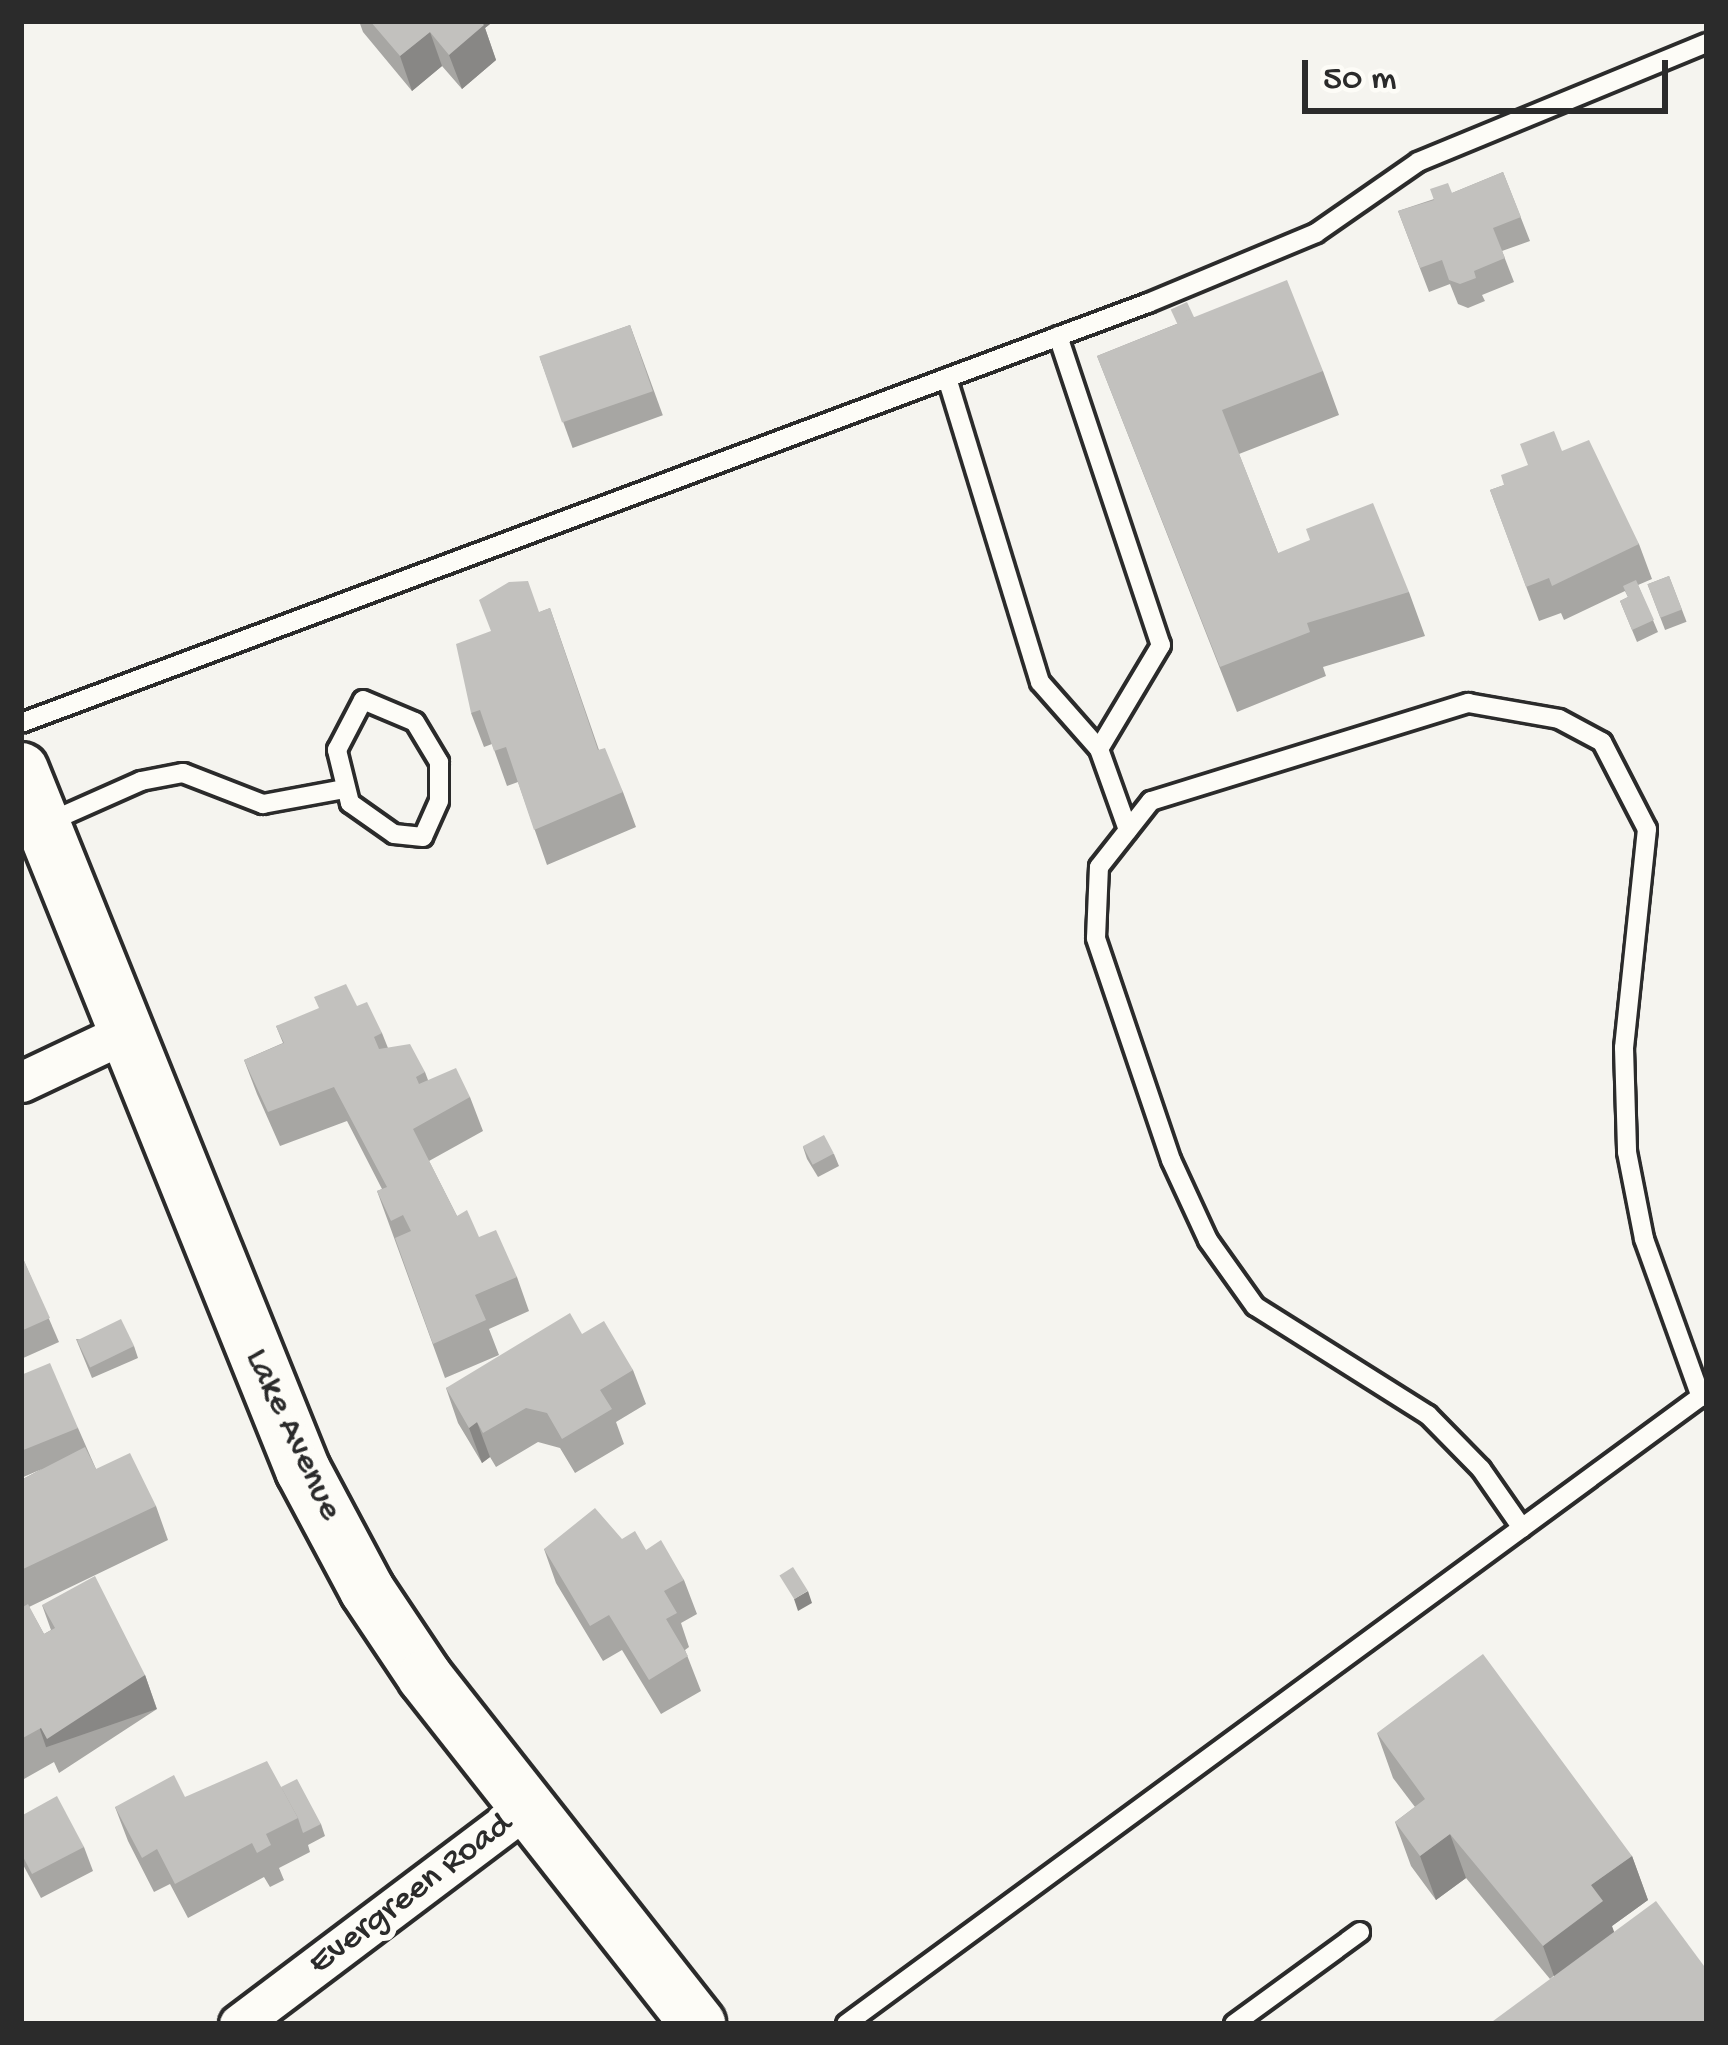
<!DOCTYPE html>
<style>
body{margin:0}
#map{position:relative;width:1728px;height:2045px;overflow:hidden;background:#f5f4ef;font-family:"Gochi Hand",sans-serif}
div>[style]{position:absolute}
.roads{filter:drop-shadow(3px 0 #2b2b2b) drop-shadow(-3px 0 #2b2b2b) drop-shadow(0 3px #2b2b2b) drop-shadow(0 -3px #2b2b2b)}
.lane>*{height:18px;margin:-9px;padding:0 9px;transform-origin:9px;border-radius:9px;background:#fdfcf7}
.street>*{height:39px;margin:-19.5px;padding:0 19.5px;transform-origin:19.5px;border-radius:19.5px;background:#fdfcf7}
.secondary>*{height:54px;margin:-27px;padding:0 27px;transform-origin:27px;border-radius:27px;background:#fdfcf7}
.wall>*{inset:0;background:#a7a6a3;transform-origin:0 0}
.shaded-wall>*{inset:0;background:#888785;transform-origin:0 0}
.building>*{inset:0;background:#c2c1be;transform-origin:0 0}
span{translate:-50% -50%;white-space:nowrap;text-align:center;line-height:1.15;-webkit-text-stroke:12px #fdfcf7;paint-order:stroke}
.street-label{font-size:36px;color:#2b2b2b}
.frame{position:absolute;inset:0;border:24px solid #2b2b2b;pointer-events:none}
.scale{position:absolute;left:1302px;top:60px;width:366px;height:54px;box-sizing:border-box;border:6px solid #2b2b2b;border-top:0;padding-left:15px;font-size:36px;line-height:42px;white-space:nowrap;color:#2b2b2b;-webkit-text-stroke:9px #fdfcf7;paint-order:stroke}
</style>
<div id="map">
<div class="roads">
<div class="lane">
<i style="left:1058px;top:336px;width:326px;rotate:71.6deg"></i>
<i style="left:1161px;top:645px;width:121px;rotate:120.8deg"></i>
<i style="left:947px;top:378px;width:318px;rotate:73deg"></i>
<i style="left:1040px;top:682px;width:89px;rotate:48.6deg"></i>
<i style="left:1099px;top:749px;width:86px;rotate:70.3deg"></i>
<i style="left:363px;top:700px;width:56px;rotate:22.9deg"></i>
<i style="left:415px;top:722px;width:47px;rotate:59deg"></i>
<i style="left:439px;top:762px;width:39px;rotate:90deg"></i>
<i style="left:439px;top:801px;width:39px;rotate:114deg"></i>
<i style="left:423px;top:837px;width:29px;rotate:-174deg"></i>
<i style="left:394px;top:834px;width:54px;rotate:-144.8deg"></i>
<i style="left:350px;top:803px;width:55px;rotate:-103.8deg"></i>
<i style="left:337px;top:750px;width:56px;rotate:-62.5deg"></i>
<i style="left:21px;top:723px;width:1203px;rotate:-20.44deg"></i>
<i style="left:1148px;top:303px;width:182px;rotate:-22.6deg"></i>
<i style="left:1316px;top:233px;width:124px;rotate:-34.8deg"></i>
<i style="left:1418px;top:162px;width:313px;rotate:-22.4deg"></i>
<i style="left:49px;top:822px;width:101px;rotate:-24deg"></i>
<i style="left:141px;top:781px;width:43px;rotate:-10.8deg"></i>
<i style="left:183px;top:773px;width:86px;rotate:21.2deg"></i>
<i style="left:263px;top:804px;width:82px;rotate:-10.5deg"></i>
<i style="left:1522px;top:1528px;width:72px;rotate:-124.8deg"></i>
<i style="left:1481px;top:1469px;width:76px;rotate:-134.5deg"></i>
<i style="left:1428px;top:1415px;width:204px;rotate:-147.8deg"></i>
<i style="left:1255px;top:1306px;width:81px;rotate:-125.5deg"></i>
<i style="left:1208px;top:1240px;width:88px;rotate:-114.8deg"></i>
<i style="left:1171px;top:1160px;width:234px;rotate:-108.7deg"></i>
<i style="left:1096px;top:938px;width:71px;rotate:-87.6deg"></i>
<i style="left:1099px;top:867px;width:84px;rotate:-51.8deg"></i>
<i style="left:1151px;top:801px;width:332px;rotate:-17.2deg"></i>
<i style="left:1468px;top:703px;width:92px;rotate:10deg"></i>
<i style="left:1559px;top:719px;width:49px;rotate:28.1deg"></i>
<i style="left:1602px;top:742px;width:98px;rotate:62.7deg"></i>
<i style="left:1647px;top:829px;width:220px;rotate:96deg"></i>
<i style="left:1624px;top:1048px;width:104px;rotate:88.3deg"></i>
<i style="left:1627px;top:1152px;width:89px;rotate:78.9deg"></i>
<i style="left:1644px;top:1239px;width:168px;rotate:70.2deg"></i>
<i style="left:846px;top:2024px;width:1068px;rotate:-36.28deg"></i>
<i style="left:1234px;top:2024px;width:156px;rotate:-36.1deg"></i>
</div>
<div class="street">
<i style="left:21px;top:1082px;width:117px;rotate:-25.3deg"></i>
<i style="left:239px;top:2024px;width:359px;rotate:-37deg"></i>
</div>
<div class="secondary">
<i style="left:21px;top:770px;width:755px;rotate:68.06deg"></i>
<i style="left:303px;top:1470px;width:136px;rotate:61.9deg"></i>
<i style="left:367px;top:1590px;width:105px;rotate:56.3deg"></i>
<i style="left:425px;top:1677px;width:442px;rotate:51.8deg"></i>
</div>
</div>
<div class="wall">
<i style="clip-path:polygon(359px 21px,489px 21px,490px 24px,485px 28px,496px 60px,462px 89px,442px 66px,412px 91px,363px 32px)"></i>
<i style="clip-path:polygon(1503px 172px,1530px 241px,1502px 251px,1514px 282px,1482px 295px,1485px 301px,1468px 308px,1458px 304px,1450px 284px,1429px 292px,1398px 211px,1452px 193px)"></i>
<i style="clip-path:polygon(1194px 317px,1323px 371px,1339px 415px,1239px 454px,1278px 553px,1409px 592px,1425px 636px,1323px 667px,1326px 676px,1237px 712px,1097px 356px)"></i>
<i style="left:630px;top:325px;width:96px;height:96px;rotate:70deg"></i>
<i style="clip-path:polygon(1562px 451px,1639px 544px,1652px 579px,1638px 585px,1658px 632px,1637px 642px,1620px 601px,1628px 597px,1625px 591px,1564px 620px,1561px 613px,1539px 621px,1490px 490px,1504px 485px)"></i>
<i style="left:1669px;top:576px;width:49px;height:23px;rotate:69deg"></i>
<i style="clip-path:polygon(550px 608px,599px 750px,623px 792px,636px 827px,547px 865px,518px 782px,507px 786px,492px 744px,484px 747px,471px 713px,540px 612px)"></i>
<i style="clip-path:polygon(357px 1006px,382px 1033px,388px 1048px,425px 1072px,428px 1080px,470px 1097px,483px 1131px,429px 1161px,457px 1216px,517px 1277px,529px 1311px,489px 1329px,499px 1355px,445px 1378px,377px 1191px,382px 1189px,347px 1121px,280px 1146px,257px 1094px,244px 1060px,283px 1043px,276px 1026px)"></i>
<i style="clip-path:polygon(803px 1147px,834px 1154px,839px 1166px,818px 1177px,807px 1159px)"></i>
<i style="clip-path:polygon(21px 1254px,59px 1342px,21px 1359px)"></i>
<i style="clip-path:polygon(582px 1334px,633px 1370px,646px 1404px,616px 1422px,624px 1444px,575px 1473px,560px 1448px,538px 1442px,496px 1467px,490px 1457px,482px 1463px,458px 1423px,446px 1388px)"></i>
<i style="clip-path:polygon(76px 1339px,134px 1346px,138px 1358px,92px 1378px)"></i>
<i style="clip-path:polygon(21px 1375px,78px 1428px,96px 1469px,156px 1506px,168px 1540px,29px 1607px,44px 1634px,51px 1630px,42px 1605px,145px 1675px,157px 1709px,59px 1773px,54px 1762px,24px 1779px,21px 1773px,21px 1480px,42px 1469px,21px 1478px)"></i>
<i style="clip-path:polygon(622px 1539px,646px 1550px,684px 1580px,697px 1614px,681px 1623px,689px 1647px,685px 1650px,701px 1691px,661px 1714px,622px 1650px,603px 1661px,556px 1583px,544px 1549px)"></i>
<i style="clip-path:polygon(1377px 1733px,1632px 1856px,1648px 1900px,1612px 1926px,1550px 1979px,1466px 1878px,1436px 1900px,1411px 1866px,1395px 1822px,1415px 1807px,1393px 1778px)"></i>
<i style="clip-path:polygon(281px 1787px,321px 1824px,325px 1836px,308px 1845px,310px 1852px,279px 1868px,284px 1880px,270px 1887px,264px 1877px,188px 1918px,170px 1884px,154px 1892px,128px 1841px,115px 1807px,185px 1797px)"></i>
<i style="clip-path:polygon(21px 1816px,84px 1847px,93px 1871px,41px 1898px,21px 1861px)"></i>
</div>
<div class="shaded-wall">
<i style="clip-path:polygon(470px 21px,489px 21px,490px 24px,485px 28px,496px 60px,462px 89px,449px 55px)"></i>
<i style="clip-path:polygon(430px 32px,442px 66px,412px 91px,400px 56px)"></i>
<i style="clip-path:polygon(477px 1422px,490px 1457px,482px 1463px,469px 1428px)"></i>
<i style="clip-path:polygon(808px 1591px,812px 1603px,798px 1611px,794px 1599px)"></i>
<i style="left:145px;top:1675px;width:36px;height:117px;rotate:71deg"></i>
<i style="clip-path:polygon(1450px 1834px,1466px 1878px,1436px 1900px,1420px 1856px)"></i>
<i style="clip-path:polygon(1632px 1856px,1648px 1900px,1612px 1926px,1619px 1945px,1559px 1990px,1543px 1946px,1591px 1885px)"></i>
</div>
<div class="building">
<i style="clip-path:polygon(370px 21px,480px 21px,484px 25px,449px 55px,430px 32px,400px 56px)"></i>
<i style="clip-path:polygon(1503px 172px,1521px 217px,1493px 228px,1505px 258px,1474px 271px,1476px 278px,1460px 284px,1449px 280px,1442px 260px,1420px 268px,1398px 211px,1434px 200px,1430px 189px,1448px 183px,1452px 193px)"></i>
<i style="clip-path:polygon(1287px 280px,1323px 371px,1222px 410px,1278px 553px,1310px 540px,1306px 529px,1373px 503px,1409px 592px,1307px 623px,1310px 632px,1220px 667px,1097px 356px)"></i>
<i style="left:1187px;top:302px;width:17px;height:18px;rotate:65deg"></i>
<i style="left:630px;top:325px;width:70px;height:96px;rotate:71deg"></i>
<i style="clip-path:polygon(1554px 431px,1562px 451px,1589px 440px,1639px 544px,1552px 586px,1549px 578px,1526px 587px,1490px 490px,1504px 485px,1501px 475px,1528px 465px,1520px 444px)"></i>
<i style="left:1669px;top:576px;width:36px;height:23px;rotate:69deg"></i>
<i style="clip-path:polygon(1636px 580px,1654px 620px,1632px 630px,1620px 601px,1628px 597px,1623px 586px)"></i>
<i style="clip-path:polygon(528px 581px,539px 612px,550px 608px,598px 750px,605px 748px,623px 792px,534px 830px,506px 747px,494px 751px,480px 710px,471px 713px,456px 644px,491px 631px,479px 600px,509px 582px)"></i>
<i style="clip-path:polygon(346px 984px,357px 1006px,367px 1002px,382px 1033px,374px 1037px,379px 1049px,410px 1044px,425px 1072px,416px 1077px,419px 1084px,456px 1068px,470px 1097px,413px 1129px,457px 1216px,467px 1210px,479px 1237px,496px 1230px,517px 1277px,475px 1295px,486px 1320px,433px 1344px,395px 1238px,411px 1231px,403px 1215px,391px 1221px,377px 1191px,387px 1187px,334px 1087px,268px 1112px,244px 1060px,284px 1043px,276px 1026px,319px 1008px,314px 997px)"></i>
<i style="left:824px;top:1135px;width:21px;height:24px;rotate:62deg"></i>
<i style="clip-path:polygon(21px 1254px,50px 1318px,21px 1331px)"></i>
<i style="clip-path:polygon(570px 1313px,582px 1334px,604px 1321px,633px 1370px,600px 1390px,612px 1409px,562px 1439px,547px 1413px,526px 1408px,483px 1433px,477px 1422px,469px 1428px,446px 1388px)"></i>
<i style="left:121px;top:1319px;width:30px;height:49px;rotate:64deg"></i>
<i style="clip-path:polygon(50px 1363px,78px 1428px,21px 1451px,21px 1375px)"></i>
<i style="clip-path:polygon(85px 1447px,96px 1469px,130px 1453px,156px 1506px,21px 1570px,21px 1480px)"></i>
<i style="clip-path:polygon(595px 1508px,622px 1539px,635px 1531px,646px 1550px,661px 1540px,684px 1580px,664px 1591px,677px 1613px,666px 1619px,688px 1656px,649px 1680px,609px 1615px,590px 1626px,544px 1549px)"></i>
<i style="left:793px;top:1567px;width:28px;height:16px;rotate:58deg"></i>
<i style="clip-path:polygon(95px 1576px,145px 1675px,47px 1739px,41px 1728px,21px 1739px,21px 1608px,28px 1604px,44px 1634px,55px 1628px,42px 1605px)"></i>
<i style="clip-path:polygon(1483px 1654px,1632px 1856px,1591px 1885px,1603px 1901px,1543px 1946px,1450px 1834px,1420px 1856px,1395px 1822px,1425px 1799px,1377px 1733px)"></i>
<i style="clip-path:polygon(267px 1761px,298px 1818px,266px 1834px,271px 1845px,257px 1853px,252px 1843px,175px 1884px,157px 1849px,142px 1858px,115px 1807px,174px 1775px,185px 1797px)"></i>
<i style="clip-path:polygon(297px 1779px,321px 1824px,303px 1833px,298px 1818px,281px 1787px)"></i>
<i style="clip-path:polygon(57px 1796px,84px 1847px,32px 1874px,21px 1853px,21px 1816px)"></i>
<i style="clip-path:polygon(1656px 1901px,1707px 1970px,1707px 2024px,1489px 2024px)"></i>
</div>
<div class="street-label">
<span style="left:292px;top:1435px;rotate:65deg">Lake Avenue</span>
<span style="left:411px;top:1895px;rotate:-37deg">Evergreen Road</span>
</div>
<div class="frame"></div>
<div class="scale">50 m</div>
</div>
